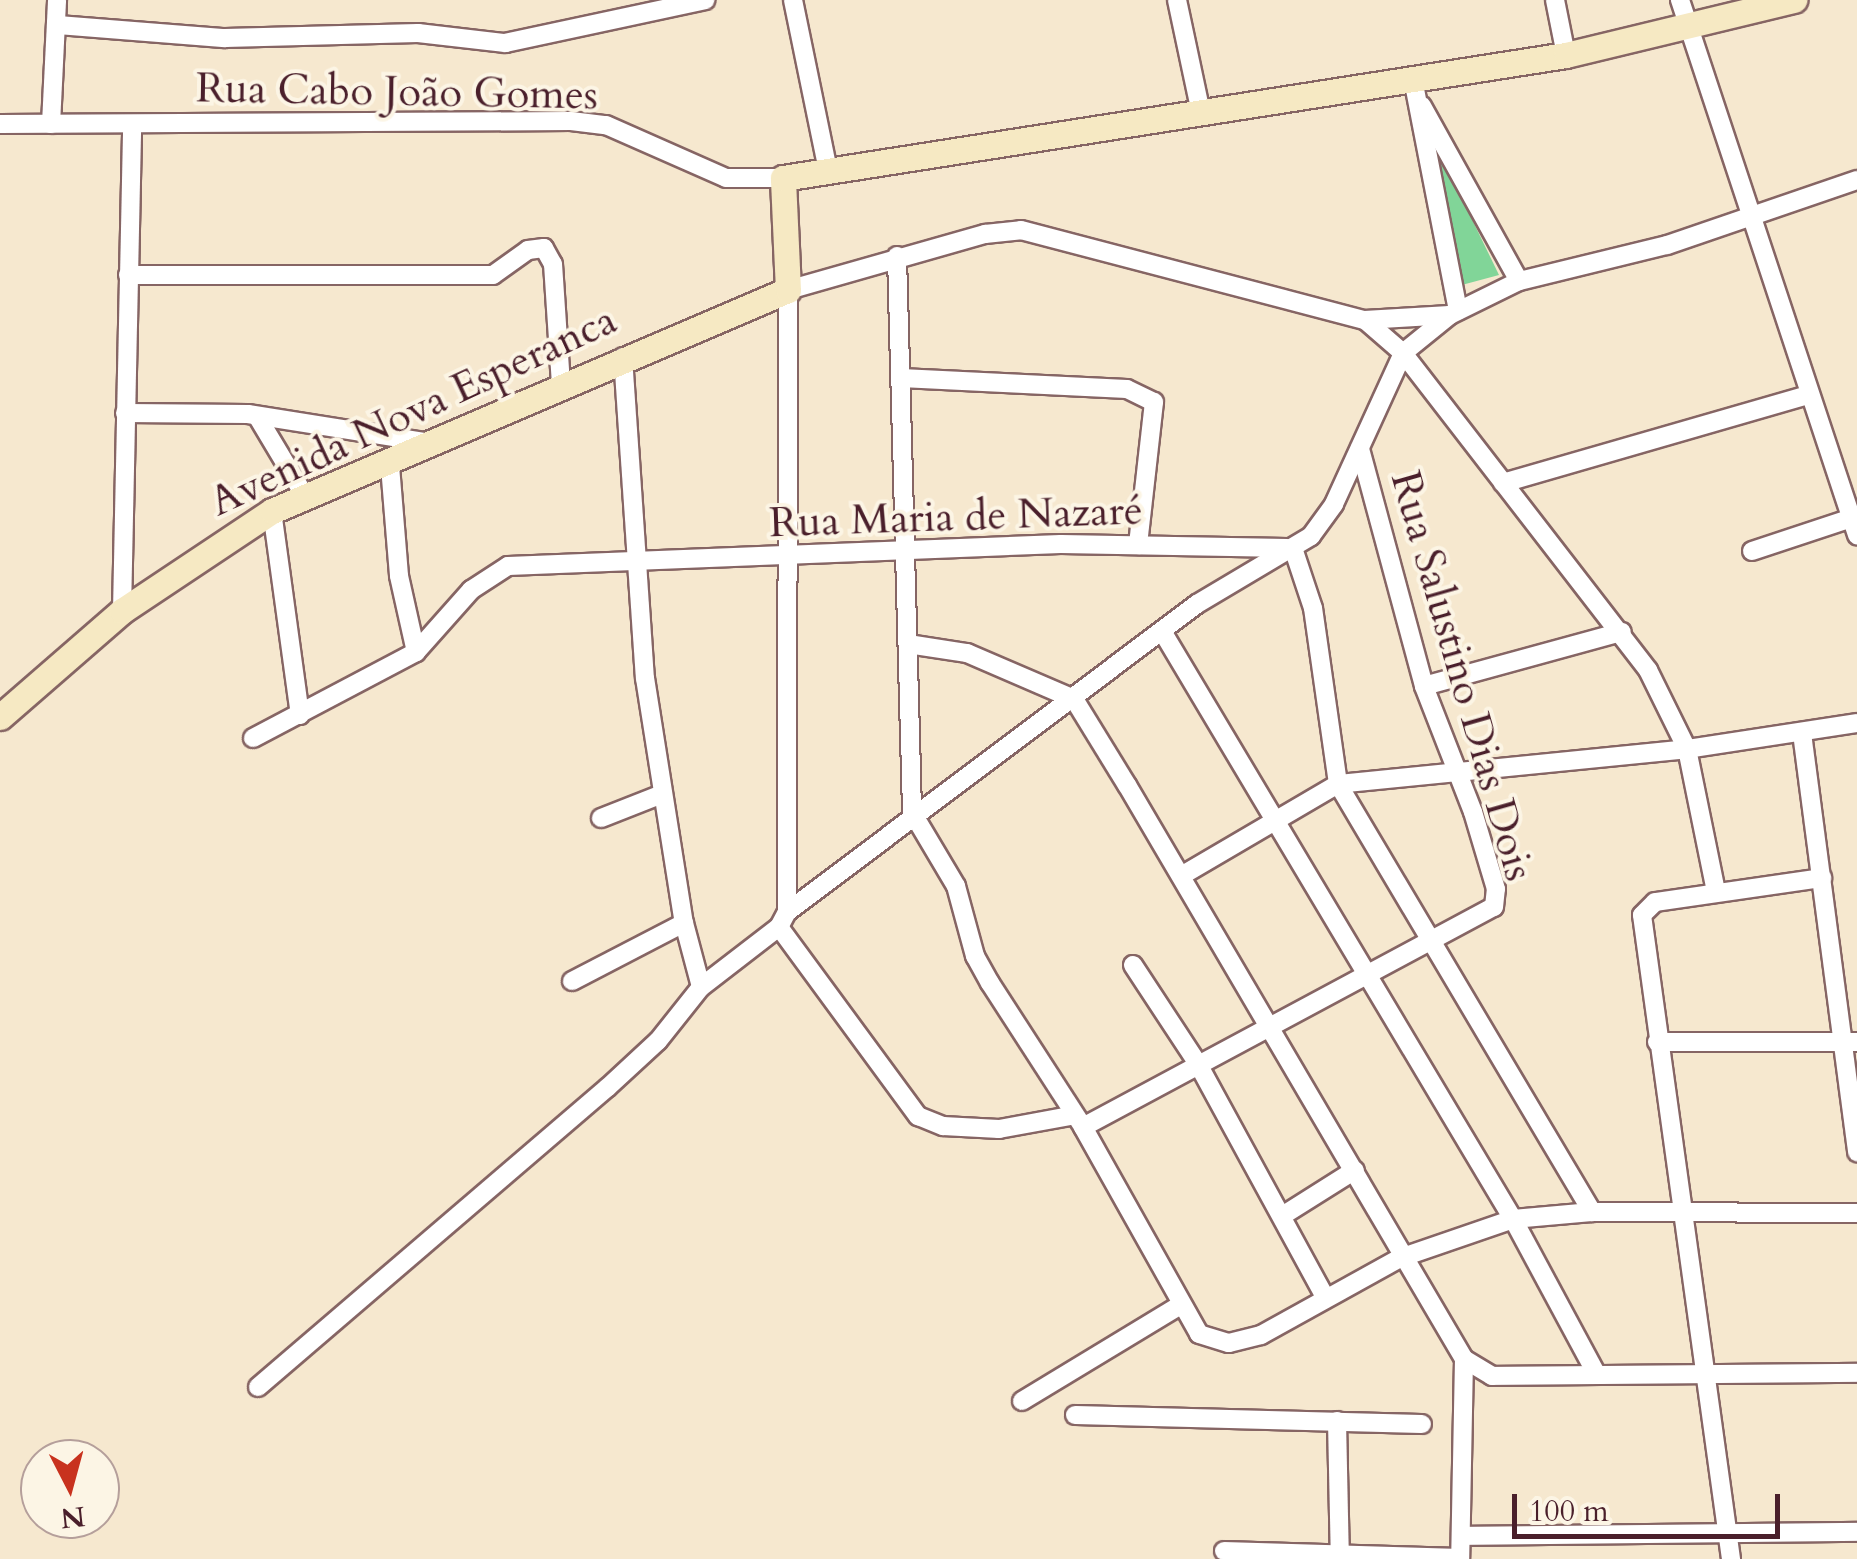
<!DOCTYPE html>
<meta charset="utf-8">
<style>
body{margin:0}
#map{position:relative;width:1857px;height:1559px;overflow:hidden;background:#f6e8cf;font-family:Cardo,serif}
div>[style]{position:absolute}
.green>*{inset:0;background:#81d598}
.roads{filter:drop-shadow(2px 0 #866564) drop-shadow(-2px 0 #866564) drop-shadow(0 2px #866564) drop-shadow(0 -2px #866564)}
.minor>*{height:18px;margin:-9px;padding:0 9px;transform-origin:9px;border-radius:9px;background:#fff}
.secondary>*{height:25px;margin:-12.5px;padding:0 12.5px;transform-origin:12.5px;border-radius:12.5px;background:#f6e9c3}
span{translate:-50% -50%;white-space:nowrap;text-align:center;line-height:1.15;-webkit-text-stroke:8px #fcf5e5;paint-order:stroke}
.street-label{font-size:42px;color:#4a1f2b}
.north{position:absolute;left:20px;top:1439px;width:100px;height:100px;box-sizing:border-box;background:#fcf5e5;border:2px solid #b59f9b;border-radius:50%;rotate:174deg;font-size:28px;font-weight:700;line-height:40px;text-align:center;color:#4a1f2b}
.north::after{content:'';display:block;margin:auto;width:35px;height:45px;background:#c8321e;clip-path:polygon(50% 0,100% 100%,50% 72%,0 100%)}
.scale{position:absolute;left:1512px;top:1494px;width:268px;height:45px;box-sizing:border-box;border:5px solid #4a1f2b;border-top:0;padding-left:12px;font-size:30px;line-height:35px;white-space:nowrap;color:#4a1f2b;-webkit-text-stroke:8px #fcf5e5;paint-order:stroke}
</style>
<div id="map">
<div class="green">
<i style="clip-path:polygon(1433px 139px,1499px 275px,1458px 286px)"></i>
</div>
<div class="roads">
<div class="minor">
<i style="left:793px;top:0;width:174px;rotate:78.4deg"></i>
<i style="left:1177px;top:0;width:110px;rotate:78deg"></i>
<i style="left:1555px;top:0;width:56px;rotate:78.7deg"></i>
<i style="left:1680px;top:0;width:564px;rotate:71.69deg"></i>
<i style="left:58px;top:25px;width:168px;rotate:4.5deg"></i>
<i style="left:225px;top:38px;width:193px;rotate:-1.5deg"></i>
<i style="left:418px;top:33px;width:88px;rotate:6.6deg"></i>
<i style="left:505px;top:43px;width:205px;rotate:-12.1deg"></i>
<i style="left:1413px;top:79px;width:236px;rotate:79deg"></i>
<i style="left:1422px;top:106px;width:200px;rotate:61deg"></i>
<i style="left:0;top:124px;width:571px;rotate:-0.3deg"></i>
<i style="left:571px;top:121px;width:35px;rotate:7deg"></i>
<i style="left:606px;top:125px;width:131px;rotate:23.8deg"></i>
<i style="left:726px;top:178px;width:57px"></i>
<i style="left:51px;top:124px;width:124px;rotate:-87.2deg"></i>
<i style="left:897px;top:256px;width:556px;rotate:88.45deg"></i>
<i style="left:912px;top:812px;width:86px;rotate:59.3deg"></i>
<i style="left:956px;top:886px;width:73px;rotate:74.8deg"></i>
<i style="left:975px;top:956px;width:31px;rotate:61deg"></i>
<i style="left:990px;top:983px;width:171px;rotate:57.1deg"></i>
<i style="left:1083px;top:1127px;width:237px;rotate:60.7deg"></i>
<i style="left:1199px;top:1334px;width:31px;rotate:17deg"></i>
<i style="left:1229px;top:1343px;width:33px;rotate:-14deg"></i>
<i style="left:1261px;top:1335px;width:159px;rotate:-29deg"></i>
<i style="left:1400px;top:1258px;width:120px;rotate:-19deg"></i>
<i style="left:1513px;top:1219px;width:79px;rotate:-5.1deg"></i>
<i style="left:1592px;top:1212px;width:265px;rotate:0.2deg"></i>
<i style="left:128px;top:275px;width:365px"></i>
<i style="left:493px;top:275px;width:43px;rotate:-35.5deg"></i>
<i style="left:528px;top:250px;width:16px;rotate:-7deg"></i>
<i style="left:544px;top:248px;width:18px;rotate:61deg"></i>
<i style="left:553px;top:264px;width:119px;rotate:86.2deg"></i>
<i style="left:1365px;top:320px;width:84px;rotate:-3.4deg"></i>
<i style="left:623px;top:357px;width:322px;rotate:86.1deg"></i>
<i style="left:645px;top:678px;width:248px;rotate:81deg"></i>
<i style="left:684px;top:923px;width:66px;rotate:75.1deg"></i>
<i style="left:901px;top:378px;width:226px;rotate:2.8deg"></i>
<i style="left:1127px;top:389px;width:30px;rotate:26deg"></i>
<i style="left:1154px;top:402px;width:144px;rotate:96.4deg"></i>
<i style="left:125px;top:413px;width:123px;rotate:0.5deg"></i>
<i style="left:248px;top:414px;width:186px;rotate:9deg"></i>
<i style="left:257px;top:416px;width:96px;rotate:59.1deg"></i>
<i style="left:390px;top:466px;width:110px;rotate:85.3deg"></i>
<i style="left:399px;top:576px;width:78px;rotate:77.4deg"></i>
<i style="left:1503px;top:483px;width:317px;rotate:-16.1deg"></i>
<i style="left:272px;top:511px;width:206px;rotate:82.2deg"></i>
<i style="left:1293px;top:548px;width:63px;rotate:71.6deg"></i>
<i style="left:1313px;top:608px;width:178px;rotate:81.9deg"></i>
<i style="left:1338px;top:784px;width:498px;rotate:59.3deg"></i>
<i style="left:1752px;top:551px;width:105px;rotate:-18.3deg"></i>
<i style="left:122px;top:611px;width:486px;rotate:-88.8deg"></i>
<i style="left:1162px;top:631px;width:685px;rotate:59.17deg"></i>
<i style="left:1513px;top:1219px;width:175px;rotate:61.7deg"></i>
<i style="left:908px;top:644px;width:60px;rotate:8.7deg"></i>
<i style="left:967px;top:653px;width:116px;rotate:23.3deg"></i>
<i style="left:1074px;top:699px;width:101px;rotate:58.4deg"></i>
<i style="left:1127px;top:785px;width:666px;rotate:59.58deg"></i>
<i style="left:1464px;top:1359px;width:200px;rotate:91.1deg"></i>
<i style="left:1424px;top:686px;width:205px;rotate:-15.3deg"></i>
<i style="left:1802px;top:733px;width:423px;rotate:82.5deg"></i>
<i style="left:253px;top:738px;width:184px;rotate:-27.8deg"></i>
<i style="left:416px;top:652px;width:83px;rotate:-48.4deg"></i>
<i style="left:471px;top:590px;width:44px;rotate:-33deg"></i>
<i style="left:508px;top:566px;width:553px;rotate:-2.28deg"></i>
<i style="left:1061px;top:544px;width:226px;rotate:1deg"></i>
<i style="left:601px;top:818px;width:66px;rotate:-21.5deg"></i>
<i style="left:1181px;top:876px;width:182px;rotate:-30.4deg"></i>
<i style="left:1338px;top:784px;width:351px;rotate:-5.7deg"></i>
<i style="left:1687px;top:749px;width:172px;rotate:-8.7deg"></i>
<i style="left:787px;top:912px;width:622px;rotate:-89.91deg"></i>
<i style="left:788px;top:290px;width:205px;rotate:-15.9deg"></i>
<i style="left:985px;top:234px;width:36px;rotate:-6deg"></i>
<i style="left:1021px;top:230px;width:356px;rotate:14.7deg"></i>
<i style="left:1365px;top:320px;width:50px;rotate:41deg"></i>
<i style="left:1403px;top:353px;width:60px;rotate:-39deg"></i>
<i style="left:1450px;top:315px;width:77px;rotate:-26.2deg"></i>
<i style="left:1519px;top:281px;width:152px;rotate:-13.7deg"></i>
<i style="left:1667px;top:245px;width:201px;rotate:-18.9deg"></i>
<i style="left:779px;top:927px;width:235px;rotate:53.7deg"></i>
<i style="left:918px;top:1116px;width:27px;rotate:22deg"></i>
<i style="left:943px;top:1126px;width:56px;rotate:3.1deg"></i>
<i style="left:999px;top:1129px;width:77px;rotate:-10.4deg"></i>
<i style="left:1133px;top:965px;width:118px;rotate:56.7deg"></i>
<i style="left:1198px;top:1064px;width:265px;rotate:61.4deg"></i>
<i style="left:572px;top:981px;width:126px;rotate:-27.4deg"></i>
<i style="left:1657px;top:1042px;width:200px"></i>
<i style="left:1083px;top:1127px;width:466px;rotate:-28.2deg"></i>
<i style="left:1494px;top:907px;width:18px;rotate:-84deg"></i>
<i style="left:1496px;top:889px;width:80px;rotate:-106.6deg"></i>
<i style="left:1473px;top:812px;width:135px;rotate:-111.3deg"></i>
<i style="left:1424px;top:686px;width:246px;rotate:-105.1deg"></i>
<i style="left:1282px;top:1216px;width:86px;rotate:-32.2deg"></i>
<i style="left:1464px;top:1359px;width:33px;rotate:31deg"></i>
<i style="left:1492px;top:1376px;width:365px;rotate:-0.5deg"></i>
<i style="left:258px;top:1387px;width:460px;rotate:-40.6deg"></i>
<i style="left:607px;top:1088px;width:69px;rotate:-42.7deg"></i>
<i style="left:658px;top:1041px;width:69px;rotate:-51.5deg"></i>
<i style="left:701px;top:987px;width:98px;rotate:-37.6deg"></i>
<i style="left:779px;top:927px;width:17px;rotate:-62deg"></i>
<i style="left:787px;top:912px;width:513px;rotate:-36.91deg"></i>
<i style="left:1197px;top:604px;width:133px;rotate:-30.8deg"></i>
<i style="left:1311px;top:536px;width:39px;rotate:-54deg"></i>
<i style="left:1334px;top:504px;width:166px;rotate:-65.4deg"></i>
<i style="left:1403px;top:353px;width:401px;rotate:52.3deg"></i>
<i style="left:1648px;top:670px;width:88px;rotate:63.7deg"></i>
<i style="left:1687px;top:749px;width:146px;rotate:78.5deg"></i>
<i style="left:1022px;top:1401px;width:184px;rotate:-31.2deg"></i>
<i style="left:1075px;top:1415px;width:347px;rotate:1.5deg"></i>
<i style="left:1337px;top:1421px;width:138px;rotate:88.8deg"></i>
<i style="left:1461px;top:1536px;width:396px;rotate:-0.6deg"></i>
<i style="left:1224px;top:1551px;width:236px;rotate:1.7deg"></i>
<i style="left:1731px;top:1559px;width:650px;rotate:-97.87deg"></i>
<i style="left:1642px;top:915px;width:18px;rotate:-45deg"></i>
<i style="left:1655px;top:902px;width:169px;rotate:-8.2deg"></i>
</div>
<div class="secondary">
<i style="left:0;top:717px;width:162px;rotate:-41deg"></i>
<i style="left:122px;top:611px;width:180px;rotate:-33.7deg"></i>
<i style="left:272px;top:511px;width:561px;rotate:-23.19deg"></i>
<i style="left:788px;top:290px;width:112px;rotate:-92.6deg"></i>
<i style="left:783px;top:178px;width:793px;rotate:-8.93deg"></i>
<i style="left:1566px;top:55px;width:235px;rotate:-13.6deg"></i>
</div>
</div>
<div class="street-label">
<span style="left:397px;top:92px;rotate:1deg">Rua Cabo João Gomes</span>
<span style="left:413px;top:411px;rotate:-25deg">Avenida Nova Esperanca</span>
<span style="left:956px;top:517px;rotate:-2deg">Rua Maria de Nazaré</span>
<span style="left:1462px;top:676px;rotate:74deg">Rua Salustino Dias Dois</span>
</div>
<div class="north">N</div>
<div class="scale">100 m</div>
</div>
